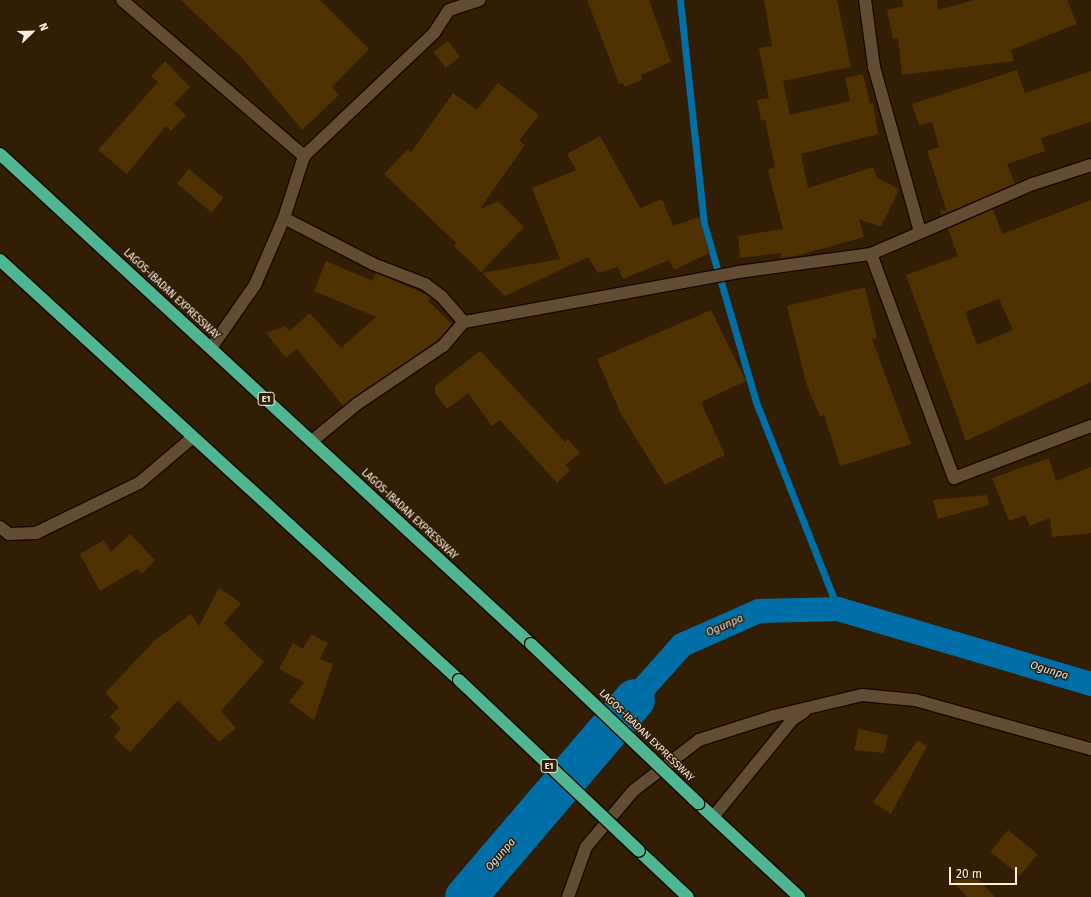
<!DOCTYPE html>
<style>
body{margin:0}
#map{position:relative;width:1091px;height:897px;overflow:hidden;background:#311e05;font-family:"Fira Sans",sans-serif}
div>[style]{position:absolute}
.stream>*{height:7px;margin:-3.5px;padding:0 3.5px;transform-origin:3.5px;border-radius:3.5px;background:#016fa7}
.canal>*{height:24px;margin:-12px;padding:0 12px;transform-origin:12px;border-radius:12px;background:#016fa7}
.river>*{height:41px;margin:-20.5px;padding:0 20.5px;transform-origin:20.5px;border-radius:20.5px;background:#016fa7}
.building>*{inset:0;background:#503101;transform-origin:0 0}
.roads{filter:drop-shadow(1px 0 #180700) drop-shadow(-1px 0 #180700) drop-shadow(0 1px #180700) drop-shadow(0 -1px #180700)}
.minor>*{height:12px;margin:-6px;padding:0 6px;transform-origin:6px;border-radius:6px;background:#624d34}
.motorway>*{height:12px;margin:-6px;padding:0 6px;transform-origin:6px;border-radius:6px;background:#50b691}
.bridges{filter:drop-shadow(1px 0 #180700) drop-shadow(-1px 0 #180700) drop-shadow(0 1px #180700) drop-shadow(0 -1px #180700)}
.motorway-bridge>*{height:12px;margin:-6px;padding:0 6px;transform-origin:6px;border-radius:6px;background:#50b691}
span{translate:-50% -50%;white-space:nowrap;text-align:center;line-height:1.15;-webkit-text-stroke:3px #311e05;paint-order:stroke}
.shield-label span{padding:1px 3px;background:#311e05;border:1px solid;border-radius:3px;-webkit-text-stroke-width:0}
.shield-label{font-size:9px;color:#fdf0e1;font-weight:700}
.street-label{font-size:10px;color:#fdf0e1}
.water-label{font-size:11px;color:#d3e7f6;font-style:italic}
.north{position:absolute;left:12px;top:12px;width:40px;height:40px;-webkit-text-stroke:3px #311e05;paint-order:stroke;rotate:67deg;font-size:11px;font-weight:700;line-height:16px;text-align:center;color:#fdf0e1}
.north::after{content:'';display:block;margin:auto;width:14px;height:18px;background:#fdf0e1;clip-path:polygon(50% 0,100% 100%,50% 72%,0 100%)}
.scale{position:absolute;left:949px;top:867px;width:68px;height:18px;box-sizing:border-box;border:2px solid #fdf0e1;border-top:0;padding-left:5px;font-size:12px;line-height:14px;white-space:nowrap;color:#fdf0e1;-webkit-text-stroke:3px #311e05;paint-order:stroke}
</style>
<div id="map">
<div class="stream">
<i style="left:680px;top:0;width:225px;rotate:83.9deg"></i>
<i style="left:704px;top:224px;width:185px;rotate:73.7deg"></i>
<i style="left:756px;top:402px;width:223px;rotate:68.4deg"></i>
</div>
<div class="canal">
<i style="left:634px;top:699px;width:72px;rotate:-48.4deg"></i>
<i style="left:682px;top:645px;width:84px;rotate:-23.8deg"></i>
<i style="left:759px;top:611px;width:79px;rotate:-1.5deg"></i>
<i style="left:838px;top:609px;width:264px;rotate:16.5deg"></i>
</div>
<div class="river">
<i style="left:465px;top:897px;width:260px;rotate:-49.5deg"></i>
</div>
<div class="building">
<i style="clip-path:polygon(181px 0,320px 0,369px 49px,332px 87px,339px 95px,302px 130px,242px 58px)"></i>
<i style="clip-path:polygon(587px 0,649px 0,671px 62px,641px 75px,642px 80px,624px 87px,623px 83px,619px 84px)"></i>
<i style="clip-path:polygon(764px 0,837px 0,851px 67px,783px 81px,790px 115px,850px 101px,845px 78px,863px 74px,870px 103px,873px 103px,878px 134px,801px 154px,808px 188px,873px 167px,877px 178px,899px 189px,881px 227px,859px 219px,864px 237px,796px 256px,781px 258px,781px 253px,740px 258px,738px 236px,783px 229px,768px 170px,775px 167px,765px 120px,761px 121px,757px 100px,769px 98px,759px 48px,772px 46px)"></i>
<i style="clip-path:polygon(902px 0,937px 0,938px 10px,974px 0,1067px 0,1077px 24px,1011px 50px,1014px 61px,902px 75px,898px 38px,893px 39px,887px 10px,903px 6px)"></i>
<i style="left:448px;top:41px;width:20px;height:18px;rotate:53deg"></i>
<i style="clip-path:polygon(165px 61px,190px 87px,174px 104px,186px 115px,171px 131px,166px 126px,127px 174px,98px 150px,158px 82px,151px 76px)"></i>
<i style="clip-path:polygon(1017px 70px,1025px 93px,1091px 71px,1091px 122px,1041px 138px,1045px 151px,1007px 164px,1015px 184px,942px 215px,940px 209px,947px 212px,927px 151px,939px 147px,932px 122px,919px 125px,912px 104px)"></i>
<i style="clip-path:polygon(498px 83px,539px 115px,519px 141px,525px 145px,480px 209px,498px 201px,524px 227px,481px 272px,454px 246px,456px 243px,384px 174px,408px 149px,411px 152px,453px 93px,477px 110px)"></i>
<i style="clip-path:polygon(600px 136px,640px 208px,662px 199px,673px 226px,699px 217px,710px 253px,674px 270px,669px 260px,623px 279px,618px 267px,598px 273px,588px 257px,505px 296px,482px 273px,560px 259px,532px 188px,576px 170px,567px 154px)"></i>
<i style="left:189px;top:169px;width:45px;height:19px;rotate:40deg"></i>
<i style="clip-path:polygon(evenodd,1091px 200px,1091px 382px,966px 441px,906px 275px,958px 256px,948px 229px,993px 209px,1002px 234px,1091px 200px,999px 299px,1013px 330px,977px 345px,965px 312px,999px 299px)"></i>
<i style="clip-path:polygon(326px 261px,373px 281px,376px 273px,425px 294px,430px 297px,428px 301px,452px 324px,438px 340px,343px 406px,297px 349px,286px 358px,266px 333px,285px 326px,289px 331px,310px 313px,341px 348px,376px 317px,314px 291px)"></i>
<i style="clip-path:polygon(865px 287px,877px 338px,872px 339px,911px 444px,840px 466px,824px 415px,820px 417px,806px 383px,787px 306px)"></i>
<i style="clip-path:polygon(711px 310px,746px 381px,701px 402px,725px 455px,665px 485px,621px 414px,597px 359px)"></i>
<i style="clip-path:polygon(480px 351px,565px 442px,568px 439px,580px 453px,565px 465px,570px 470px,557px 483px,500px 420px,492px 426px,468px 393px,447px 409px,435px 393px,435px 386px)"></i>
<i style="clip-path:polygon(1049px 458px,1056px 481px,1091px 467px,1091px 533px,1052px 537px,1050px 518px,1030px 526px,1025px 515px,1009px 521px,992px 478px)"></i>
<i style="clip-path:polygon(987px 495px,989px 505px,938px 519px,933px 500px)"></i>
<i style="clip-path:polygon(130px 534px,155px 560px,142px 574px,137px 569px,100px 591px,80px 554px,104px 540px,111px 552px)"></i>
<i style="clip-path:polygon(219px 588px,241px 603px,224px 623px,264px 662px,221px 711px,236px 728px,219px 742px,178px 700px,130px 752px,114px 737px,121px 728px,110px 717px,119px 707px,105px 693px,155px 640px,191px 614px,199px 626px)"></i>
<i style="clip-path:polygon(311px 634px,328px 643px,320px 659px,333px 664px,314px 720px,289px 702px,304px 682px,279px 669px,293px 643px,303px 649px)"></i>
<i style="clip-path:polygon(859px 729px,888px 735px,884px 753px,854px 750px)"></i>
<i style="clip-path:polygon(918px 740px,927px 746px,891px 814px,873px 802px)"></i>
<i style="left:1008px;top:830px;width:38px;height:28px;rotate:39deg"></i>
<i style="clip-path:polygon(967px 867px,980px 881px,995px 897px,967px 897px,952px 881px)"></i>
</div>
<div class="roads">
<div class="minor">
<i style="left:122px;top:0;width:240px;rotate:40.6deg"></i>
<i style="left:865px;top:0;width:68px;rotate:82.3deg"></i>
<i style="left:874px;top:67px;width:171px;rotate:74.4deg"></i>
<i style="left:284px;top:218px;width:100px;rotate:27.3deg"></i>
<i style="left:373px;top:264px;width:56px;rotate:21deg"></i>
<i style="left:425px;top:284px;width:21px;rotate:37deg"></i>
<i style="left:442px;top:297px;width:33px;rotate:49deg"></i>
<i style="left:871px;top:254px;width:239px;rotate:69.7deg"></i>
<i style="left:954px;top:478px;width:147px;rotate:-20.8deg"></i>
<i style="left:211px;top:348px;width:77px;rotate:-55.1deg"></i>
<i style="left:255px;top:285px;width:73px;rotate:-66.6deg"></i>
<i style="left:284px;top:218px;width:65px;rotate:-72.1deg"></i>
<i style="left:304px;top:156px;width:179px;rotate:-43.4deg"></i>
<i style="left:434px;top:33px;width:27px;rotate:-57deg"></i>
<i style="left:449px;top:10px;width:32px;rotate:-18deg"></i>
<i style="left:312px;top:441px;width:58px;rotate:-39.4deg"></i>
<i style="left:357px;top:404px;width:104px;rotate:-34deg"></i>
<i style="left:443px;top:346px;width:32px;rotate:-49deg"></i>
<i style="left:464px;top:322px;width:280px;rotate:-10.3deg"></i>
<i style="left:739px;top:272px;width:133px;rotate:-7.8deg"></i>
<i style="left:871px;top:254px;width:176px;rotate:-23.4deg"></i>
<i style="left:1033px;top:184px;width:61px;rotate:-18.1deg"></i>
<i style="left:0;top:527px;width:11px;rotate:38deg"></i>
<i style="left:9px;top:534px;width:27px;rotate:-2deg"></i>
<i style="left:36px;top:533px;width:114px;rotate:-25.9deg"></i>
<i style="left:139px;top:483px;width:70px;rotate:-40.3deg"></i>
<i style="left:713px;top:817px;width:127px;rotate:-50.8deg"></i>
<i style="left:793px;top:719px;width:14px;rotate:-34deg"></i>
<i style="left:568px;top:897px;width:53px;rotate:-70.2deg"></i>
<i style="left:586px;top:847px;width:73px;rotate:-50deg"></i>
<i style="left:633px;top:791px;width:83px;rotate:-37.7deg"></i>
<i style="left:699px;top:740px;width:79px;rotate:-17.7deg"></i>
<i style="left:774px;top:716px;width:90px;rotate:-13.4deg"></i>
<i style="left:862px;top:695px;width:53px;rotate:5.4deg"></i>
<i style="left:915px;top:700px;width:183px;rotate:15.6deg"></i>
</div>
<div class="motorway">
<i style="left:0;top:154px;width:723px;rotate:42.7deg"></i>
<i style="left:0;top:260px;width:622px;rotate:42.46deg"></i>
<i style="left:698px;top:803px;width:138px;rotate:42.9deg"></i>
<i style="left:639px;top:851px;width:67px;rotate:43.2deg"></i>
</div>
</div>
<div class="bridges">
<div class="motorway-bridge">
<i style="left:531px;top:644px;width:231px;rotate:43.6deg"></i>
<i style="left:459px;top:680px;width:248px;rotate:43.5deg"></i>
</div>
</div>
<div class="shield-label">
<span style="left:266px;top:399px">E1</span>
<span style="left:549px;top:766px">E1</span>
</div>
<div class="street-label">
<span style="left:171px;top:295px;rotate:43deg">LAGOS-IBADAN EXPRESSWAY</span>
<span style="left:409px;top:515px;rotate:43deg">LAGOS-IBADAN EXPRESSWAY</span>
<span style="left:646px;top:736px;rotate:44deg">LAGOS-IBADAN EXPRESSWAY</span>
</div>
<div class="water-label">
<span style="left:725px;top:626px;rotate:-24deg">Ogunpa</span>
<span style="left:1049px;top:671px;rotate:17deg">Ogunpa</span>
<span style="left:501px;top:855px;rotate:-49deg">Ogunpa</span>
</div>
<div class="north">N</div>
<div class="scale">20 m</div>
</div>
